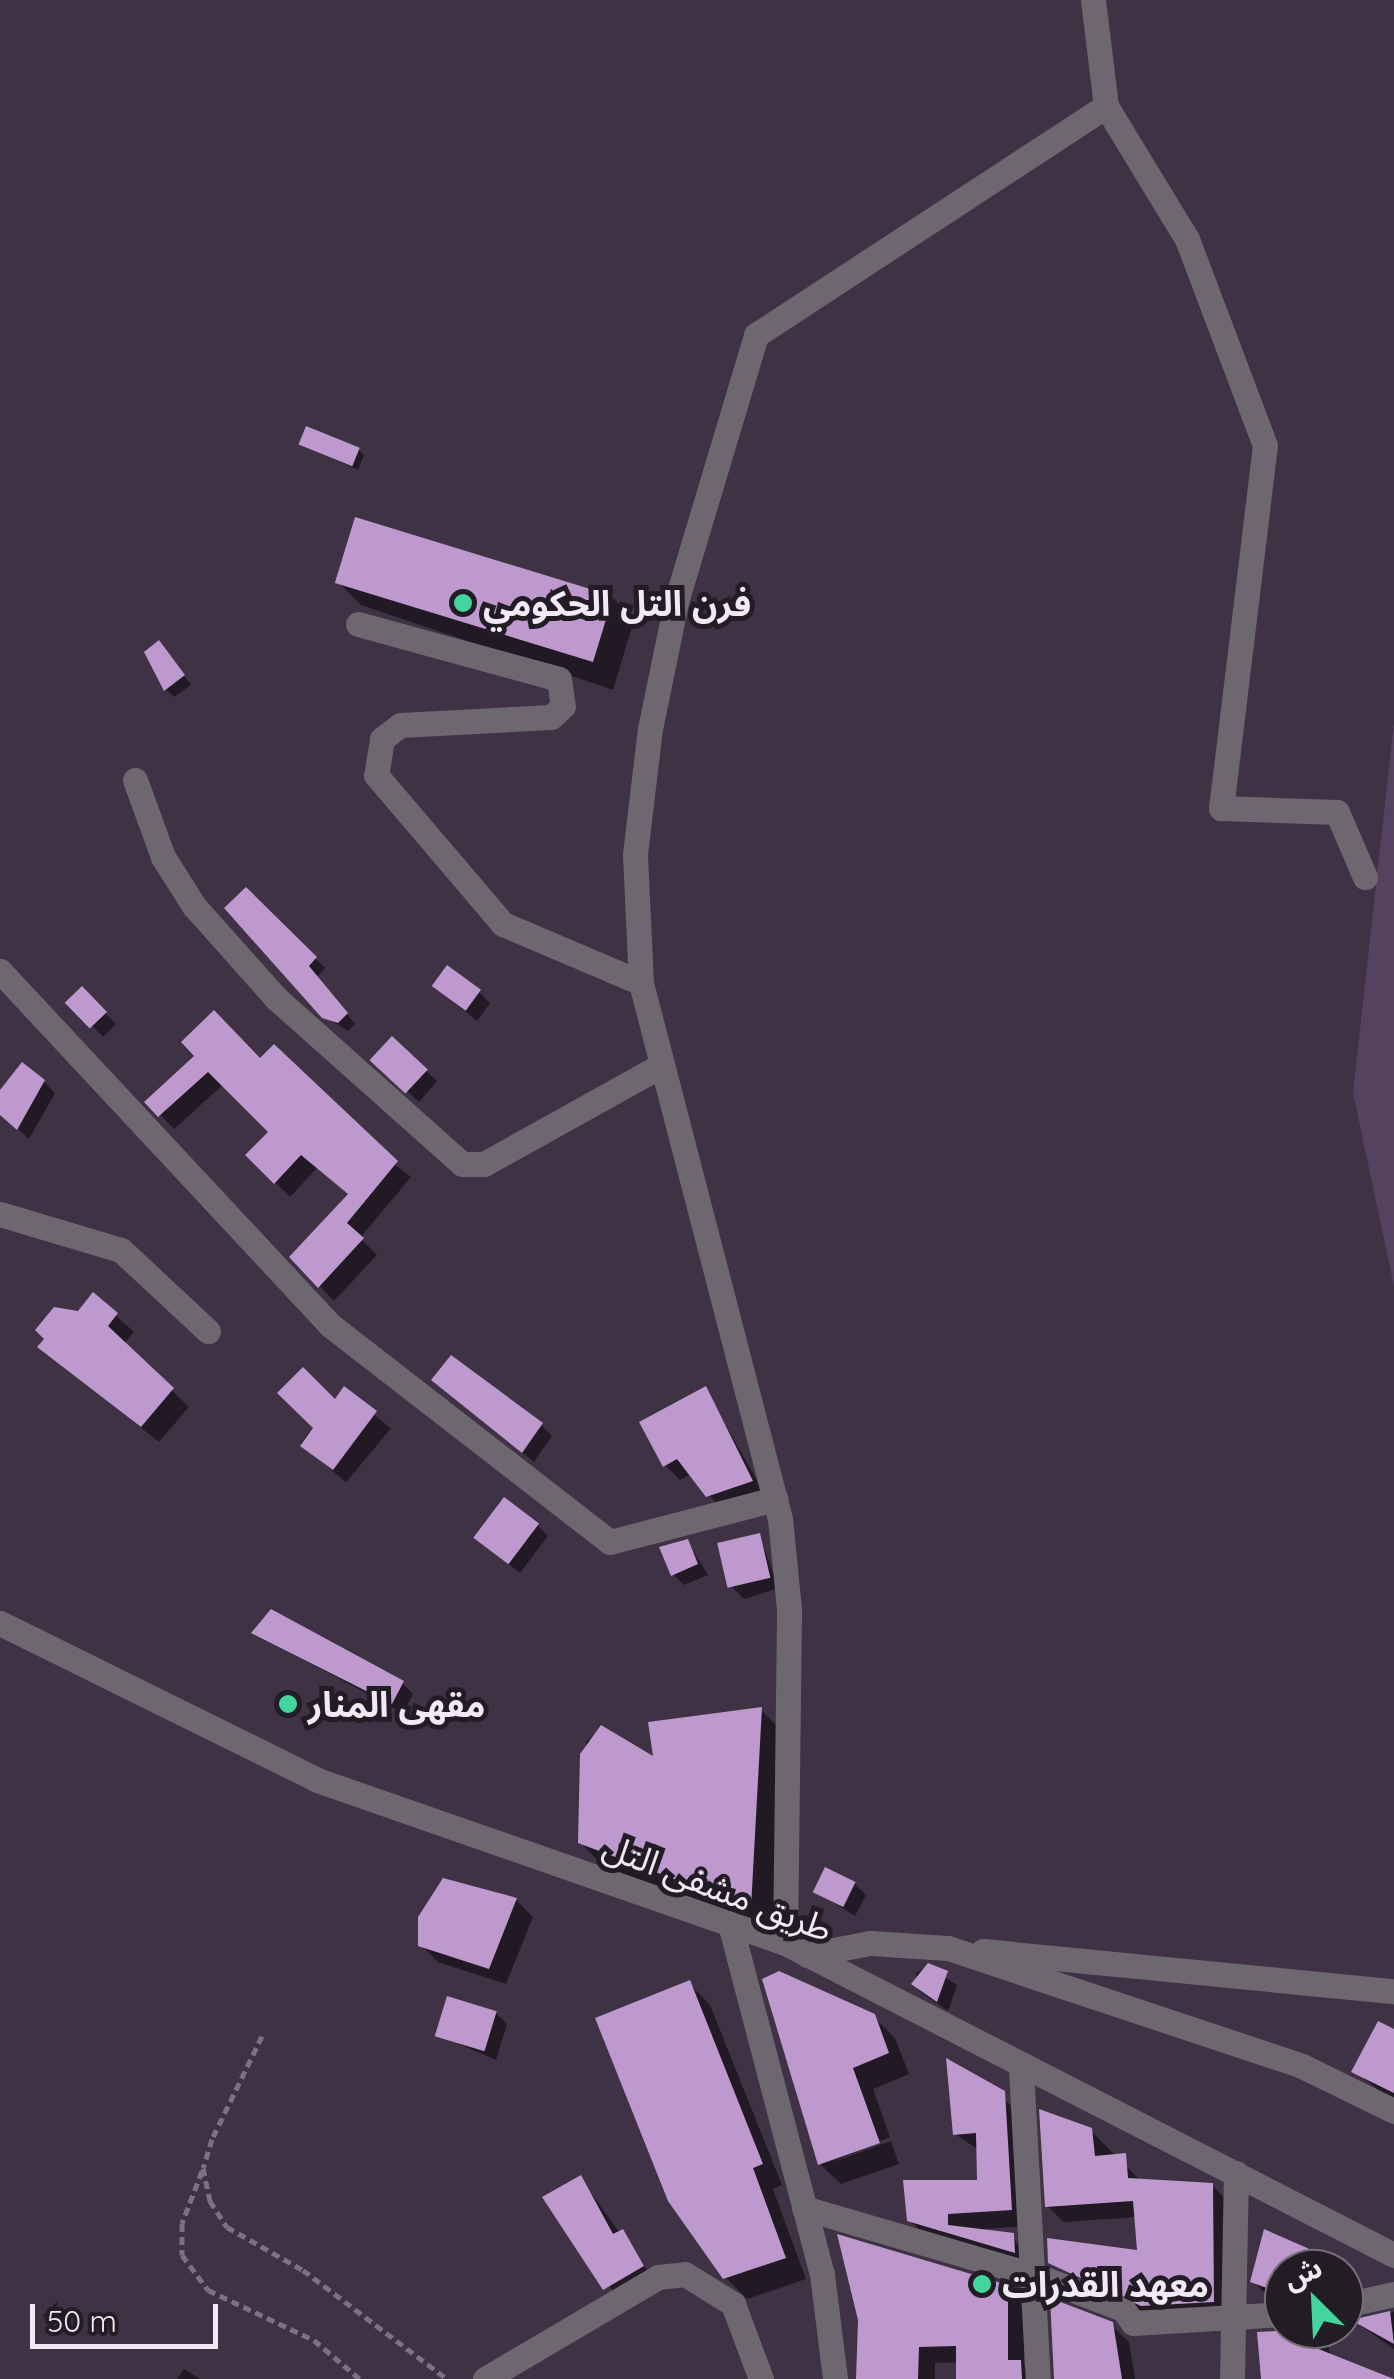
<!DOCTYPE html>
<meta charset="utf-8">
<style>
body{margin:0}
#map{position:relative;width:1394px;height:2379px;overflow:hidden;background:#3e3244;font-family:Quicksand,"Noto Sans Arabic",sans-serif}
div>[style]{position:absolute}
.green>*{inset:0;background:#55425e}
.shadow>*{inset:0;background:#0007;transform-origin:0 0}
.building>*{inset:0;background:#bd99cd;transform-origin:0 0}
.path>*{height:5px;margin-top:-2.5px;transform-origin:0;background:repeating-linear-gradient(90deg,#7c7181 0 8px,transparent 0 13px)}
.minor>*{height:25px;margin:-12.5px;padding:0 12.5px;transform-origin:12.5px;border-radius:12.5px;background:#6d6770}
.dots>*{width:28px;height:28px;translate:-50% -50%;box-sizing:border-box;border:5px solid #221c25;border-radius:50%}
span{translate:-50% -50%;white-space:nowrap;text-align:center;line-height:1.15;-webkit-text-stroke:10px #221c25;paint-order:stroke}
.poi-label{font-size:35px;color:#f1e9f5;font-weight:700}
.left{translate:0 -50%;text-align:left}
.street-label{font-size:35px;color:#f1e9f5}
.north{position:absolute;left:1264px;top:2249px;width:100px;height:100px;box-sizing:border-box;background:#221c25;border:2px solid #756e78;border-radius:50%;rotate:336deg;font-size:28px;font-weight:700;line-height:40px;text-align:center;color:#f1e9f5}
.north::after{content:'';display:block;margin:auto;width:35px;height:45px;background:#43d4a0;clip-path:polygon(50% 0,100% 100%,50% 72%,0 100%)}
.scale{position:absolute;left:30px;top:2304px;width:188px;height:45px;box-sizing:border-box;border:5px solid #f1e9f5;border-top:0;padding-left:12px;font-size:30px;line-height:35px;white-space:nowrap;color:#f1e9f5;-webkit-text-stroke:8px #221c25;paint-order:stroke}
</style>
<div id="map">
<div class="green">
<i style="clip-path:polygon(1394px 723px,1394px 1286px,1353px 1093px)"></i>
</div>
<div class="shadow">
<i style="clip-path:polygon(302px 445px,359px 450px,364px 455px,358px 470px)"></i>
<i style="clip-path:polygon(338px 582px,612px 597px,634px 620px,613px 690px,361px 605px)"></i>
<i style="clip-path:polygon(167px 652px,191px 685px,174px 697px,166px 689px)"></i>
<i style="clip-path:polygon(246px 890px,325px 968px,317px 977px,355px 1024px,348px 1031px,325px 1017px)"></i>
<i style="clip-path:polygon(434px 986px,479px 992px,490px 1003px,477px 1021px)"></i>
<i style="left:82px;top:990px;width:48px;height:18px;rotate:45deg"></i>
<i style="clip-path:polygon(393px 1040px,437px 1081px,419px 1102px,385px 1071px)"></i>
<i style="clip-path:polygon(198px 1056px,260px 1061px,411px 1177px,360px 1238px,377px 1255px,334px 1301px,292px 1257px,351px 1196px,317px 1168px,290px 1197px,248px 1155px,271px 1132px,224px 1084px,174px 1129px,148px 1102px)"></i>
<i style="clip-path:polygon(44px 1082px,55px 1093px,29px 1139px,0 1113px,0 1095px)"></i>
<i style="clip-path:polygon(94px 1296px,134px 1332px,124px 1344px,189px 1407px,159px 1442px,40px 1347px)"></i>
<i style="clip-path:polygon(705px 1389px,766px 1496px,723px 1511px,691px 1474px,680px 1480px,665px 1465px)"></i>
<i style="left:345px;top:1390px;width:60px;height:70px;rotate:40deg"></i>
<i style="clip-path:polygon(446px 1391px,541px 1425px,552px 1436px,534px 1462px)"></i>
<i style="clip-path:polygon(537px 1525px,548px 1536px,520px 1573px,476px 1538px)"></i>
<i style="clip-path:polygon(759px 1535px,779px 1588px,744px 1599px,733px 1588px)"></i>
<i style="clip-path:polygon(687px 1541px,708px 1575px,684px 1585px,673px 1574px)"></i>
<i style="clip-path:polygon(254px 1633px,402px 1683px,413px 1694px,403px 1713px)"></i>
<i style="clip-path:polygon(761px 1710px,784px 1733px,773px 1929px,603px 1866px,580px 1842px,586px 1742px,602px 1728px,656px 1760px)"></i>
<i style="clip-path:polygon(855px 1884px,866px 1895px,855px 1916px,816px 1891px)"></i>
<i style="clip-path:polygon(516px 1900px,533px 1917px,506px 1984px,438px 1962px,421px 1945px)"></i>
<i style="clip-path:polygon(928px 1966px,957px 1985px,948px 2011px,919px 1991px,916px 1973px)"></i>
<i style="clip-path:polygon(766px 1980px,873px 2016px,895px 2038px,909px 2074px,873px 2089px,890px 2137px,830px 2163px,891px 2141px,899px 2164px,841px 2184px,820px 2164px)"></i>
<i style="clip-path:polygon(689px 1983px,710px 2005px,782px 2185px,773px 2189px,806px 2279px,747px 2299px,725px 2277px)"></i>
<i style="clip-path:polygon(496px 2013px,507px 2024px,496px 2060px,438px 2035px)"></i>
<i style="clip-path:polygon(1394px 2032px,1394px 2102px,1354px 2071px)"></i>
<i style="clip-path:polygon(1004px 2099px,1022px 2117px,1028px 2226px,983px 2229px,1013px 2236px,1031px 2268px,927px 2238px,910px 2220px,979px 2183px,979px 2150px,955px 2134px)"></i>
<i style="clip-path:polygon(1091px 2131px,1142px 2182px,1212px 2185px,1228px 2202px,1229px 2317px,1159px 2321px,1050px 2262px,1139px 2253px,1137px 2217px,1064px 2222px,1047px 2206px)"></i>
<i style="left:580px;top:2178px;width:124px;height:40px;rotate:54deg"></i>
<i style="clip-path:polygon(1266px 2233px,1335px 2269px,1284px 2269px,1284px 2303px,1270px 2299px,1253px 2281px)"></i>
<i style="clip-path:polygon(1007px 2287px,1024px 2304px,1024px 2366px,1036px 2379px,959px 2379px,959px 2362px,935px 2363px,935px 2379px,860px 2379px)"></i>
<i style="clip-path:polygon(1394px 2312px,1394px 2349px,1356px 2322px)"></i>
<i style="clip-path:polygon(1111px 2325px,1129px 2342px,1135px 2379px,1057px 2379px)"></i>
<i style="clip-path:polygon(1284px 2328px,1323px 2329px,1331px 2356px,1386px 2379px,1263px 2379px,1260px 2334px)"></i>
<i style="clip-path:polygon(184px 2369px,200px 2379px,177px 2379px)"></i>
</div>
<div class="building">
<i style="left:306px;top:426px;width:58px;height:20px;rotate:22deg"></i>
<i style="left:355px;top:517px;width:270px;height:69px;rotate:17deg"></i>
<i style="clip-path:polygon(159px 640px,185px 675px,164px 691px,144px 652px)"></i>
<i style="clip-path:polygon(246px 887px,317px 957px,309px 966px,348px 1013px,338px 1023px,322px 1018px,224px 908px)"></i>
<i style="left:447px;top:965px;width:42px;height:26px;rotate:36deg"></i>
<i style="left:82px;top:986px;width:36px;height:24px;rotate:46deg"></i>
<i style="clip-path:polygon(214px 1010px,260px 1058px,274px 1044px,398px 1161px,347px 1223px,364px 1238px,318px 1288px,289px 1257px,348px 1194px,301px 1155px,274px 1184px,245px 1155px,268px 1132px,208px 1072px,158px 1117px,144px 1102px,194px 1056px,181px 1042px)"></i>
<i style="left:392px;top:1036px;width:49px;height:33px;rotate:43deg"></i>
<i style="clip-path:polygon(22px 1062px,45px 1080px,17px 1130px,0 1115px,0 1090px)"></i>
<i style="clip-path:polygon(93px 1292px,118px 1313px,108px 1326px,174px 1388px,141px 1427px,37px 1347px,44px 1339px,35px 1330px,54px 1307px,78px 1311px)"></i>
<i style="clip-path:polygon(451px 1355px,543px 1423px,522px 1453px,431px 1380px)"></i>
<i style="clip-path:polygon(303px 1367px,335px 1399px,344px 1386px,377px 1411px,333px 1470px,300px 1446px,313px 1428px,277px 1393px)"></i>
<i style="clip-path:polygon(706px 1386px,753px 1481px,706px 1497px,677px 1459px,663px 1467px,639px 1422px)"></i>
<i style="left:504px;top:1497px;width:44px;height:51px;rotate:37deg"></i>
<i style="left:760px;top:1533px;width:46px;height:44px;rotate:77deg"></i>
<i style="clip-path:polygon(688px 1539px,698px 1564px,671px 1576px,659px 1547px)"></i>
<i style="clip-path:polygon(271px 1609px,404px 1681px,392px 1704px,251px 1633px)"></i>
<i style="clip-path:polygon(762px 1707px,751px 1908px,578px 1843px,580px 1754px,601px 1725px,653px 1756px,648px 1722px)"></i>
<i style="left:825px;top:1867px;width:34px;height:28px;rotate:26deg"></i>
<i style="clip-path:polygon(443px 1878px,517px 1898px,489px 1969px,418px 1946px,418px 1917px)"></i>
<i style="clip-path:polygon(928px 1963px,948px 1971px,937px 2002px,911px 1984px)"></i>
<i style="clip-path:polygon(779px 1971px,875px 2014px,889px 2053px,853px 2068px,880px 2143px,818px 2165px,762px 1979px)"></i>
<i style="clip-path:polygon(690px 1980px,763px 2164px,753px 2168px,786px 2258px,723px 2279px,668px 2201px,595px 2018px)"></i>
<i style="left:447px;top:1996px;width:52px;height:42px;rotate:17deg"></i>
<i style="clip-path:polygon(1378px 2021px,1394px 2029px,1394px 2093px,1351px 2072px)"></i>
<i style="clip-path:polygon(946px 2058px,1005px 2091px,1012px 2210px,948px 2214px,948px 2225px,1014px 2233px,1015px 2253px,907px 2221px,903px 2180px,977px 2180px,976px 2133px,953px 2135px)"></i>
<i style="clip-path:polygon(1039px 2109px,1092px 2128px,1095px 2156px,1126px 2153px,1128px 2178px,1213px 2183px,1214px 2302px,1141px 2306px,1048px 2263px,1047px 2238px,1137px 2250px,1133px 2201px,1045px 2207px)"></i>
<i style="clip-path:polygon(581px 2175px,613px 2234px,623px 2229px,644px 2266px,603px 2290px,542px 2197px)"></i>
<i style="clip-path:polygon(1264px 2229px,1355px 2269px,1284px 2269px,1284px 2294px,1250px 2282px)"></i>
<i style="clip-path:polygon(837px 2234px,1008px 2285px,1008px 2360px,1021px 2360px,1022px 2379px,956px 2379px,956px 2346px,919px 2347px,918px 2379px,856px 2379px,858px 2320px)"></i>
<i style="clip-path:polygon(1050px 2298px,1113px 2322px,1122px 2379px,1054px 2379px)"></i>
<i style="clip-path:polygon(1390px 2311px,1394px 2344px,1351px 2320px)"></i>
<i style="clip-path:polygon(1315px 2329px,1316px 2348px,1394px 2379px,1261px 2379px,1257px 2332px)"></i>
</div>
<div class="path">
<i style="left:262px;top:2036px;width:114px;rotate:115.9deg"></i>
<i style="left:212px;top:2139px;width:30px;rotate:107deg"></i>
<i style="left:203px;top:2168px;width:34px;rotate:78deg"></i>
<i style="left:210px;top:2201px;width:31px;rotate:57deg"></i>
<i style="left:227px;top:2227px;width:87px;rotate:29.5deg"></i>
<i style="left:303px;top:2270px;width:181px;rotate:37.1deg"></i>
<i style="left:202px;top:2171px;width:56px;rotate:111deg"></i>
<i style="left:182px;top:2223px;width:32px;rotate:90deg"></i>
<i style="left:182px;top:2255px;width:44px;rotate:53.4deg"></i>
<i style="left:208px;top:2290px;width:117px;rotate:25.3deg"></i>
<i style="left:314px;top:2340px;width:60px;rotate:40.3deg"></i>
</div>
<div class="minor">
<i style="left:1093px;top:0;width:107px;rotate:83deg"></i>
<i style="left:1106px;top:106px;width:156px;rotate:58.7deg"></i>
<i style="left:1187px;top:239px;width:220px;rotate:69.3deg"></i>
<i style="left:1265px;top:445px;width:366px;rotate:96.9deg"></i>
<i style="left:1221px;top:808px;width:116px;rotate:2deg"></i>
<i style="left:1337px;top:812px;width:71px;rotate:66.7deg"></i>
<i style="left:358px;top:624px;width:208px;rotate:15.3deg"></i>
<i style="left:559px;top:679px;width:27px;rotate:82deg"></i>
<i style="left:563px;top:706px;width:16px;rotate:137deg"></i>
<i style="left:551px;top:717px;width:151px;rotate:177deg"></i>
<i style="left:400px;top:725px;width:23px;rotate:142deg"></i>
<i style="left:382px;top:739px;width:36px;rotate:99deg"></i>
<i style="left:376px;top:775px;width:196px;rotate:49.6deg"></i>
<i style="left:503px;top:924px;width:150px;rotate:23.1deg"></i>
<i style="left:135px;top:780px;width:82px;rotate:70deg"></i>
<i style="left:163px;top:857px;width:58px;rotate:57.7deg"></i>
<i style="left:194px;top:906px;width:125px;rotate:48.3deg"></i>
<i style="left:277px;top:999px;width:248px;rotate:41.7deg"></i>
<i style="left:462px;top:1164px;width:22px"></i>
<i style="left:484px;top:1164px;width:204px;rotate:-29.1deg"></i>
<i style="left:0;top:971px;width:484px;rotate:47deg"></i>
<i style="left:330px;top:1325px;width:354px;rotate:37.8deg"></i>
<i style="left:610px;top:1542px;width:171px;rotate:-14.6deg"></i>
<i style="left:0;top:1214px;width:126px;rotate:16.6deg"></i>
<i style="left:121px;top:1250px;width:119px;rotate:43deg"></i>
<i style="left:0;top:1623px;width:354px;rotate:26.3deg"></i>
<i style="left:317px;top:1780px;width:496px;rotate:19.2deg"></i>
<i style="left:785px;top:1943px;width:684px;rotate:27.13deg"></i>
<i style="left:730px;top:1924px;width:362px;rotate:75.3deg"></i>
<i style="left:822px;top:2274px;width:106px;rotate:82.9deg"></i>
<i style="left:785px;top:1943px;width:334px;rotate:-89.3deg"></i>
<i style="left:789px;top:1609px;width:90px;rotate:-95.7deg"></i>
<i style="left:780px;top:1519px;width:554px;rotate:-104.54deg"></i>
<i style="left:641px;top:983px;width:129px;rotate:-92.7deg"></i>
<i style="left:635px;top:854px;width:126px;rotate:-83.2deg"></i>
<i style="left:650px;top:729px;width:130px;rotate:-78.4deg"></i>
<i style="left:676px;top:602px;width:279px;rotate:-73.3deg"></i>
<i style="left:756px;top:335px;width:418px;rotate:-33.2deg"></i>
<i style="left:983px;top:1951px;width:413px;rotate:5.6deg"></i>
<i style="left:807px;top:1955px;width:64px;rotate:-10.8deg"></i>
<i style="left:870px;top:1943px;width:78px;rotate:3.7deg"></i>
<i style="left:948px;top:1948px;width:373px;rotate:18.4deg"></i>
<i style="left:1302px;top:2066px;width:102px;rotate:26.1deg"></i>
<i style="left:1021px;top:2069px;width:310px;rotate:86.9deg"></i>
<i style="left:804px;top:2208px;width:243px;rotate:16.3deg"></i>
<i style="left:1037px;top:2276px;width:92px;rotate:21deg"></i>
<i style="left:1123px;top:2309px;width:17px;rotate:54deg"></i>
<i style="left:1133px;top:2323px;width:151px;rotate:-3.4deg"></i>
<i style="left:1344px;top:2305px;width:51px;rotate:-12.4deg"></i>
<i style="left:485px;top:2379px;width:201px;rotate:-30.5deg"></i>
<i style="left:658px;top:2277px;width:27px;rotate:-6deg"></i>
<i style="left:685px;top:2274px;width:57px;rotate:32deg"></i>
<i style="left:733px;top:2304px;width:80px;rotate:69.5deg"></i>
<i style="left:1232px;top:2379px;width:206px;rotate:-88.9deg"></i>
</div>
<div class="dots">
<i style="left:463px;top:603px;background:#43d4a0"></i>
<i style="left:288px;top:1704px;background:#43d4a0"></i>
<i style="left:982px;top:2284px;background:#43d4a0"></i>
</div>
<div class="poi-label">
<span class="left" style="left:483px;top:603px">فرن التل الحكومي</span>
<span class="left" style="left:308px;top:1704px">مقهى المنار</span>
<span class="left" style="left:1002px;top:2284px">معهد القدرات</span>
</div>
<div class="street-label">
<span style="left:718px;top:1887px;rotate:21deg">طريق مشفى التل</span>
</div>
<div class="north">ش</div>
<div class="scale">50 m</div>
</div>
